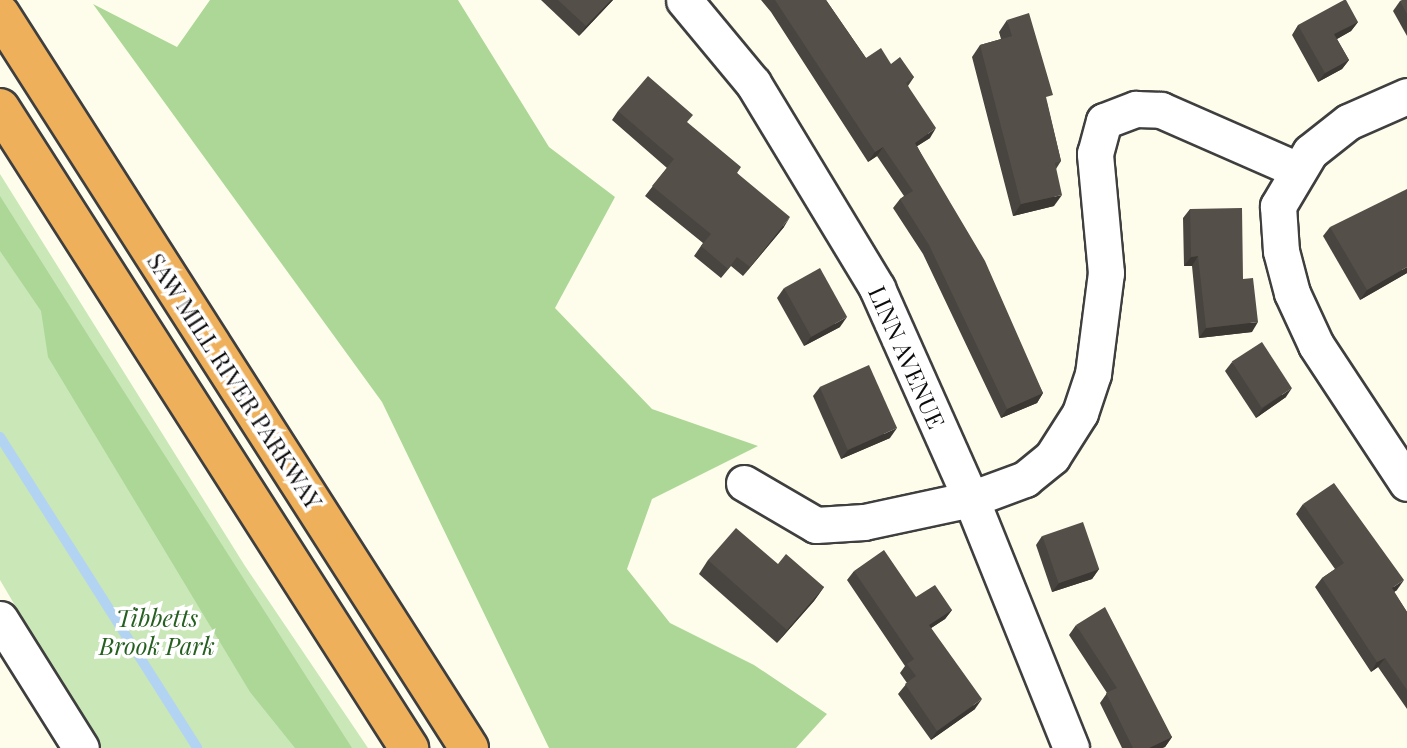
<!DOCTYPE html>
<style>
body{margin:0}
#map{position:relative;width:1407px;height:748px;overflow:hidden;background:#fefdec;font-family:"Playfair Display",serif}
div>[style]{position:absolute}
.green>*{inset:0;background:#cae7b7}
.forest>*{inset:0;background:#acd797}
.stream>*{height:10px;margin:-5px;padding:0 5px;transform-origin:5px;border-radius:5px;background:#b3d3f3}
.roads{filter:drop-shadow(2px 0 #3f3f3f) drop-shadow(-2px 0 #3f3f3f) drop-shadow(0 2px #3f3f3f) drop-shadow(0 -2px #3f3f3f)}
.street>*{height:35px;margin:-17.5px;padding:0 17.5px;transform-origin:17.5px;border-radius:17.5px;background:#fff}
.highway>*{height:38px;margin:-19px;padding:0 19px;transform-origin:19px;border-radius:19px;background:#eeb05a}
.wall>*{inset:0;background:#48443f}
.shaded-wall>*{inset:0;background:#3b3733}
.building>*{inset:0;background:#544f49;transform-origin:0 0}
span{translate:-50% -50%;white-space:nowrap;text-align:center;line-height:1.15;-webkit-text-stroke:7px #fff;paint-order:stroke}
.street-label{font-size:24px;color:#0c0c0c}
.park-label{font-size:24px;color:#256020;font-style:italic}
</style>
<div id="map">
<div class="green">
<i style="clip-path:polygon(0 174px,245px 566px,368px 748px,99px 748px,0 580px)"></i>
</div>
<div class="forest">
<i style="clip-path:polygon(210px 0,458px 0,549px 147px,615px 197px,555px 308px,652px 409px,758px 446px,652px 499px,627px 569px,670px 623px,754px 665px,827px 714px,796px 748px,549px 748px,382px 402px,93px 4px,177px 47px)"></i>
<i style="clip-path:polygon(0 196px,98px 351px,352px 748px,295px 748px,250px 692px,48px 357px,41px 311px,0 251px)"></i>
</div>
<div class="stream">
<i style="left:0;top:437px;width:368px;rotate:57.6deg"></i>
</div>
<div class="roads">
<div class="street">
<i style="left:684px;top:0;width:108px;rotate:50.3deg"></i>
<i style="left:753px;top:83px;width:240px;rotate:58.8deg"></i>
<i style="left:877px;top:288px;width:231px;rotate:66deg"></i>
<i style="left:971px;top:499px;width:268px;rotate:68.1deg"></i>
<i style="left:1407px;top:96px;width:64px;rotate:156.2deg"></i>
<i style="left:1348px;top:122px;width:48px;rotate:141.7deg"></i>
<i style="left:1310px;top:152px;width:63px;rotate:120.7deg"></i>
<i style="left:1278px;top:206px;width:45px;rotate:86.2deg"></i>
<i style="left:1281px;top:251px;width:43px;rotate:75.3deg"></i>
<i style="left:1292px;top:293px;width:57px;rotate:65.2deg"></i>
<i style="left:1316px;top:345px;width:165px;rotate:56.6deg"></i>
<i style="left:744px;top:483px;width:83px;rotate:30.3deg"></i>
<i style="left:816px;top:525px;width:48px;rotate:-3.6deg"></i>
<i style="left:864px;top:522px;width:109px;rotate:-12.1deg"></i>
<i style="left:971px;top:499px;width:58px;rotate:-20.3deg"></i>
<i style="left:1025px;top:479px;width:35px;rotate:-39deg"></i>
<i style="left:1052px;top:457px;width:52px;rotate:-57.5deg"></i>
<i style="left:1080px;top:413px;width:41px;rotate:-71.6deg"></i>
<i style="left:1093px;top:374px;width:102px;rotate:-82.7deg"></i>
<i style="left:1106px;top:273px;width:120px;rotate:-95.3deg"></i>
<i style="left:1095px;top:154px;width:34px;rotate:-75deg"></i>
<i style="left:1104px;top:121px;width:34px;rotate:-21deg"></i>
<i style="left:1136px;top:109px;width:25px;rotate:2deg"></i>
<i style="left:1161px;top:110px;width:150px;rotate:23.7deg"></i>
<i style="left:0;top:619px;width:152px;rotate:57.9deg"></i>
</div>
<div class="highway">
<i style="left:0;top:14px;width:871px;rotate:57.42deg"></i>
<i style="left:0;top:108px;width:760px;rotate:57.42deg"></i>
</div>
</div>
<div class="wall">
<i style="clip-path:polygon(541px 0,613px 0,579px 36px)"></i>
<i style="clip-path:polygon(761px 0,826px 0,866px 58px,891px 64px,914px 77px,908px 86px,930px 138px,917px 146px,1043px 393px,1037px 403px,1001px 418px,923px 254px,893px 208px,900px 199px,904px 196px,877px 156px,868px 162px,771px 12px)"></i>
<i style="clip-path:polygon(1407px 0,1407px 36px,1393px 11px,1400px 1px)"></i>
<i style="clip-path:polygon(1007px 20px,1047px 103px,1061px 161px,1056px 169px,1054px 206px,1013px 216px,972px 57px,980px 45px,1001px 39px,999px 32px)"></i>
<i style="clip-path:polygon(1358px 22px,1351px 31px,1337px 39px,1349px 60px,1342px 69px,1318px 82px,1292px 35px,1298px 25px)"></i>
<i style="clip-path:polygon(618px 111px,687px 123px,737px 173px,784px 227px,743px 276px,731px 266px,721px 278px,694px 256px,703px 243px,645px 196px,667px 168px,612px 120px)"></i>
<i style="clip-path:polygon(1190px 209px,1243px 279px,1252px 332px,1199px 338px,1192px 266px,1184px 266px,1183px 218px)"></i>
<i style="clip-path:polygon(1330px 227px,1407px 273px,1360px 300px,1323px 236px)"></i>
<i style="clip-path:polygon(784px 288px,840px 327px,804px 346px,777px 298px)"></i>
<i style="clip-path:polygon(1232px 362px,1286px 397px,1256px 418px,1225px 371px)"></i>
<i style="clip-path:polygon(820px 387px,890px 438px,841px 459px,813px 396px)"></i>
<i style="clip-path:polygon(1303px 504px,1397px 590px,1394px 592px,1407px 612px,1407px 709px,1378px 667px,1371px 672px,1315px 587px,1322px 578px,1335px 569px,1296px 514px)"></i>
<i style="clip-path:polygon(1042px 536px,1099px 569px,1092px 579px,1052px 592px,1036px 545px)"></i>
<i style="clip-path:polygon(708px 560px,778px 564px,824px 587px,814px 601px,777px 643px,699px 574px)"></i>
<i style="clip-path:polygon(854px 571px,916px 597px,952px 610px,945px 619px,931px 628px,975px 709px,931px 740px,898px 694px,907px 683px,900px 673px,905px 666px,847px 580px)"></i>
<i style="clip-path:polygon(1076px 625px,1172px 737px,1165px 747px,1162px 748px,1122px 748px,1100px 703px,1107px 693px,1069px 635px)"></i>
</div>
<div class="shaded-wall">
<i style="clip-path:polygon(611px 0,613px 0,579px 36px,586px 26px)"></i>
<i style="clip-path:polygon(1358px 22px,1351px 31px,1328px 44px,1334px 34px)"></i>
<i style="clip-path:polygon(1349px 60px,1342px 69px,1318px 82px,1325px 73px)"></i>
<i style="clip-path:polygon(936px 128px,930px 138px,908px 152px,915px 143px)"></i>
<i style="clip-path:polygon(883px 147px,877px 156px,868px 162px,875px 152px)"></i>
<i style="clip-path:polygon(1062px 195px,1054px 206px,1013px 216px,1021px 204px)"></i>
<i style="clip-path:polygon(790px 217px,784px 227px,743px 276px,750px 267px)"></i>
<i style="clip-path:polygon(1198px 256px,1192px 266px,1184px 266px,1191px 257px)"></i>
<i style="clip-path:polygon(1407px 267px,1407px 273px,1360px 300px,1367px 290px)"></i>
<i style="clip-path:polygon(847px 317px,840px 327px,804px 346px,811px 337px)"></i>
<i style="clip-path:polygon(1258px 322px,1252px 332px,1199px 338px,1206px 328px)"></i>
<i style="clip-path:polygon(1292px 388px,1286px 397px,1256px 418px,1263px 408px)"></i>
<i style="clip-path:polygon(1043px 393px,1037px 403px,1001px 418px,1007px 409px)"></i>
<i style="clip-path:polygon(897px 428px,890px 438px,841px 459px,848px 450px)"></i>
<i style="clip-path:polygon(1099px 569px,1092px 579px,1052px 592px,1059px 583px)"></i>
<i style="clip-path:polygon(1404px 580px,1397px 590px,1385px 598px,1392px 588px)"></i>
<i style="clip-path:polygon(824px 587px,814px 601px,777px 643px,787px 630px)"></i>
<i style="clip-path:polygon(952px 610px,945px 619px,922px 634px,929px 625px)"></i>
<i style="clip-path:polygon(1385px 658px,1378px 667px,1371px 672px,1377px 662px)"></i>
<i style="clip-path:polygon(982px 699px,975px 709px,931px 740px,937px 731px)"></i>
<i style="clip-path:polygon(1172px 737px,1165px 747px,1162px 748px,1149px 748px)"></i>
</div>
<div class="building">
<i style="clip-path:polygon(558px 0,611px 0,586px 26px)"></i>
<i style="clip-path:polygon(775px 0,826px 0,866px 58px,881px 48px,891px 64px,900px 57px,914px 77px,906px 83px,936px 128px,915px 143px,985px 261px,1043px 393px,1007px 409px,929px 245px,900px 199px,913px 191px,883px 147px,875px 152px)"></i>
<i style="clip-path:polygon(1344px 0,1346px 0,1358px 22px,1334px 34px,1349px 60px,1325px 73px,1298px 25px)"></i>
<i style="clip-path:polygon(1402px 0,1407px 0,1407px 14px,1400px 1px)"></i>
<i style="clip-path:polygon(1029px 13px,1053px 95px,1046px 97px,1061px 161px,1055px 163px,1062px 195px,1021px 204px,980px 45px,1012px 36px,1007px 20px)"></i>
<i style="clip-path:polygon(648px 76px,693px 115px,687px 122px,741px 167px,737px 173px,790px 217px,750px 267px,737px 257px,728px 269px,701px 246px,711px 234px,652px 186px,674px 159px,618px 111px)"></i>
<i style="clip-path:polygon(1407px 189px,1407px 267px,1367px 290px,1330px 227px)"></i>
<i style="clip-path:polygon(1242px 208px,1243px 279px,1253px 278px,1258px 322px,1206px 328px,1198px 256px,1191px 257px,1190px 209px)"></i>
<i style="left:820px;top:268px;width:56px;height:41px;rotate:61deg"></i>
<i style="left:1262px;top:342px;width:55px;height:36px;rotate:57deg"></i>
<i style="left:869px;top:365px;width:69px;height:54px;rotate:66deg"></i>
<i style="clip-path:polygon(1334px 483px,1404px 580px,1392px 588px,1407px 612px,1407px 690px,1385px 658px,1377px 662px,1322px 578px,1344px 563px,1303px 504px)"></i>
<i style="left:1083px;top:522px;width:50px;height:43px;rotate:71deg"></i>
<i style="clip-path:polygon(736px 528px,778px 564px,786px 554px,824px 587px,787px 630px,708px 560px)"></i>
<i style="clip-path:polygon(884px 550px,916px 597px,935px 585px,952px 610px,929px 625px,982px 699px,937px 731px,905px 684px,916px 676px,907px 664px,914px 659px,854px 571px)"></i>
<i style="clip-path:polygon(1105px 607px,1172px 737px,1149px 748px,1133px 748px,1106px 693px,1117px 688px,1076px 625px)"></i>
</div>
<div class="street-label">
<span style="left:907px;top:357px;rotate:66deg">LINN AVENUE</span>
<span style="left:235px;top:381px;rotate:57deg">SAW MILL RIVER PARKWAY</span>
</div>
<div class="park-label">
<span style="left:157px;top:632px">Tibbetts<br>Brook Park</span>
</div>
</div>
